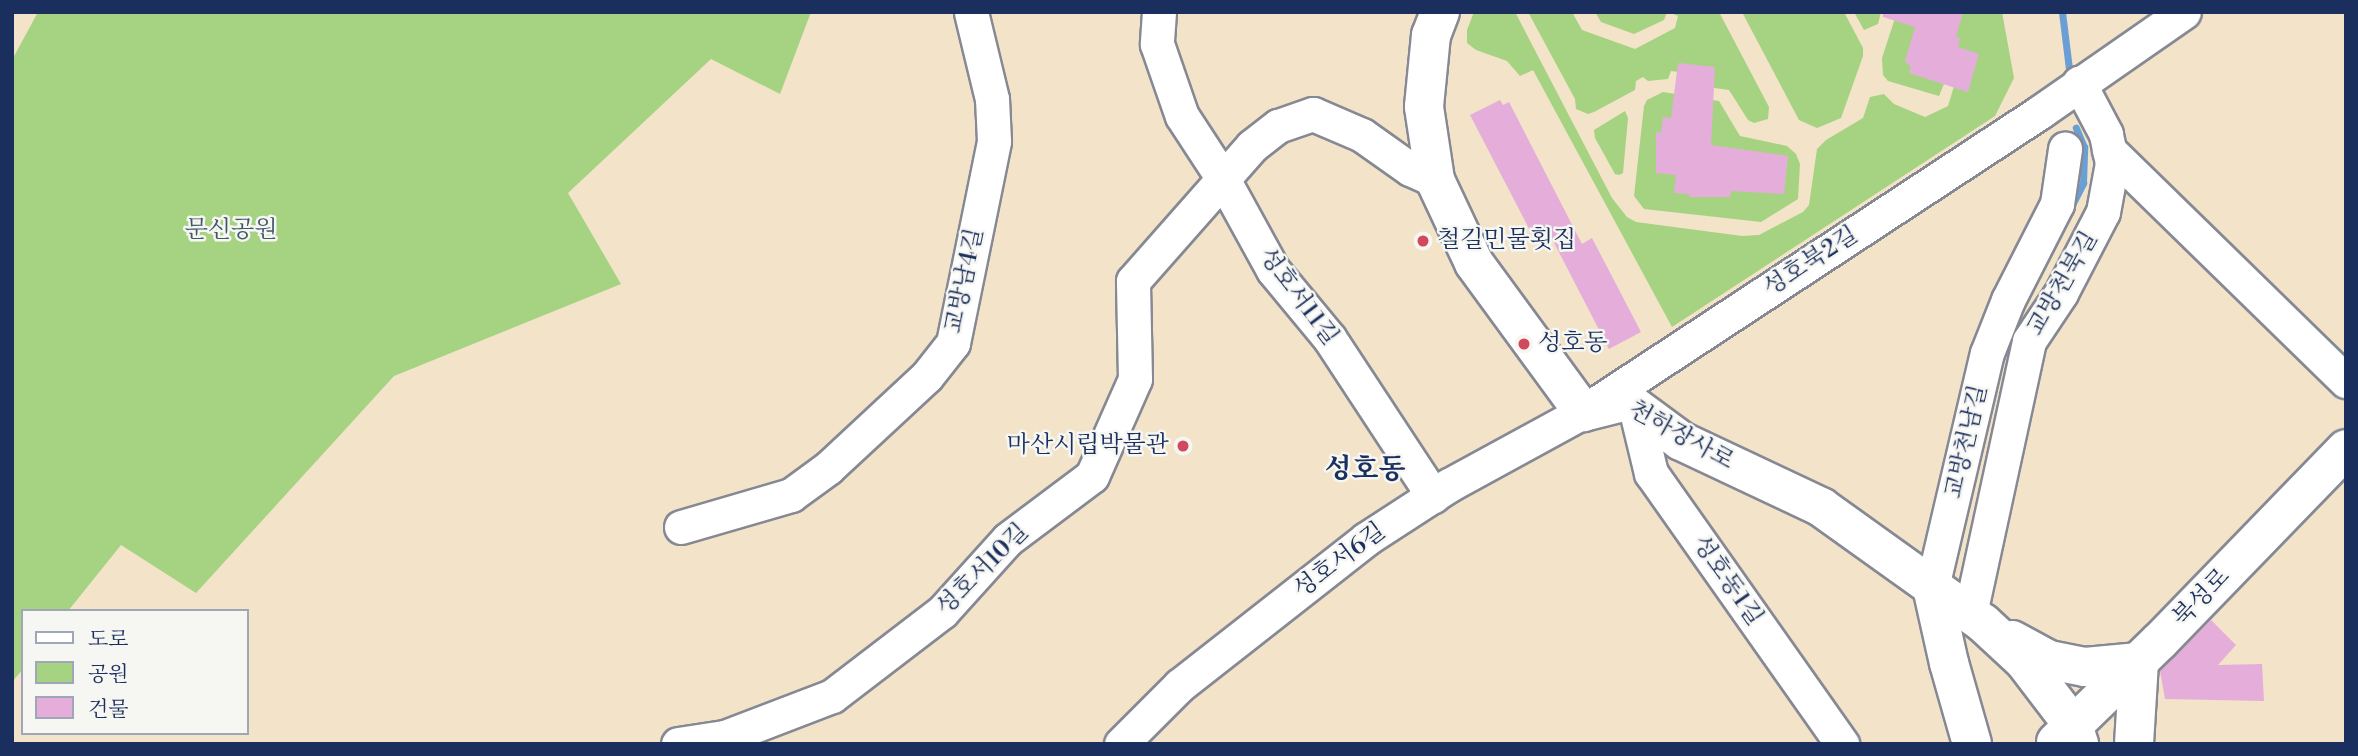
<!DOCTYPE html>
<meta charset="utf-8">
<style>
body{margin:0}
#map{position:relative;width:2358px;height:756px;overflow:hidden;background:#f2e3c9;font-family:"Libre Bodoni","Noto Serif KR",serif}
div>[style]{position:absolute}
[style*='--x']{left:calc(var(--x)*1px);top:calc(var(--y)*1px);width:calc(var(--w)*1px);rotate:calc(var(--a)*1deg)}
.green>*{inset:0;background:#a5d381}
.stream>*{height:7px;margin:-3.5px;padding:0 3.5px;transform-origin:3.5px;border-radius:3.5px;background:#6a9fd6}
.building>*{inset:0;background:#e5aeda}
.roads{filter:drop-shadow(2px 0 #868994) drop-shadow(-2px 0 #868994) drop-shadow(0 2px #868994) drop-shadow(0 -2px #868994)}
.minor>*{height:33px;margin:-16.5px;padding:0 16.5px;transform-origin:16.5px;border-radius:16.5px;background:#fff}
.major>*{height:38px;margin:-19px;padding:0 19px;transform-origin:19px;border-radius:19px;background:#fff}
.dots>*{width:19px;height:19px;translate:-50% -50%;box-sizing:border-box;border:4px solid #f6f6f2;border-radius:50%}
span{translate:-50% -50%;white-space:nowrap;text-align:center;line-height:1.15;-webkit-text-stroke:5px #f6f6f2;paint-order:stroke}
.park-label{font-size:24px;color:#3e5867}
.poi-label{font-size:24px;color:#1b2f5e}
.left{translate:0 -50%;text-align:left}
.right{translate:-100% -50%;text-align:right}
.street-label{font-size:24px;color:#1b2f5e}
.quarter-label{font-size:28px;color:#1b2f5e;font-weight:700}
.frame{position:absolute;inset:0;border:14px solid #1b2f5e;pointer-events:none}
.legend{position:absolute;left:21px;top:609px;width:228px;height:126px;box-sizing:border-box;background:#f6f6f2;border:2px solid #9ea6b7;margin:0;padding:9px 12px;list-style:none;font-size:21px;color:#1b2f5e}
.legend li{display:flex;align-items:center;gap:14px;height:35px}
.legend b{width:35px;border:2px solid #9ea6b7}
</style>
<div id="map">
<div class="green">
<div style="clip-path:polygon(38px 12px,811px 12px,780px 94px,711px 59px,568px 193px,621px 284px,394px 376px,196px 593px,121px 545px,68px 611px,23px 611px,23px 669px,12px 682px,12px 60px)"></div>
<div style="clip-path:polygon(1474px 12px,1515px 12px,1612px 198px,1627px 217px,1636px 222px,1742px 236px,1759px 235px,1803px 212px,1809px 205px,1817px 149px,1826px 140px,1863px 118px,1870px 97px,1884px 94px,1894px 104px,1925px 117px,1948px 106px,1955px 83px,1946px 79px,1939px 96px,1888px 81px,1883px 75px,1882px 58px,1897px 12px,2002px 12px,2014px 78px,1995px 116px,1672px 327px,1533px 70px,1520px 76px,1507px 61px,1476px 50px,1467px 43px,1467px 30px)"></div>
<div style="clip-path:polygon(1528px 12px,1572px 12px,1582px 30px,1635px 49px,1675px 28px,1678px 16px,1669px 12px,1719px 12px,1769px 107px,1768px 119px,1754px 123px,1748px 120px,1729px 90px,1700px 86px,1701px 75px,1671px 71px,1668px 79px,1648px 81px,1643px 77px,1636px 81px,1635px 90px,1594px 112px,1588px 114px,1576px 109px,1575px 99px)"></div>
<div style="clip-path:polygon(1595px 12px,1667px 12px,1664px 20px,1634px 34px,1601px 22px)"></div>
<div style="clip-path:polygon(1742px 12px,1844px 12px,1863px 48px,1863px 56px,1841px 118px,1817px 128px,1799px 120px)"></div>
<div style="clip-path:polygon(1854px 12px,1881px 12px,1878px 24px,1864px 30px)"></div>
<div style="clip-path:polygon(1663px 92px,1719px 101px,1740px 136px,1787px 146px,1796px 154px,1800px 164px,1798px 199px,1761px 222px,1644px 209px,1634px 196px,1644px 106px,1647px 100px)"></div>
<div style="clip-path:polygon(1625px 111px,1628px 118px,1623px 173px,1619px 175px,1615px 174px,1595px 138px,1594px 130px)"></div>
</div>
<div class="stream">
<div style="--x:2062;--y:12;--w:65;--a:83"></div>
<div style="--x:2071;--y:207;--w:27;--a:-63"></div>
<div style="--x:2083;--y:183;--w:36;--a:-88"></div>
<div style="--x:2084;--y:147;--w:21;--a:-113"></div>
</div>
<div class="building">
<div style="clip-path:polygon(1883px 12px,1963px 12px,1956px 37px,1960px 38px,1958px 47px,1979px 54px,1968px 92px,1909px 73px,1911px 67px,1905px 61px,1915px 27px,1883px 17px)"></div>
<div style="clip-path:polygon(1678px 63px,1715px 67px,1711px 145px,1788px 156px,1784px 194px,1731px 191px,1730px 197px,1689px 197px,1689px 194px,1674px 193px,1676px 175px,1656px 173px,1656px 132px,1661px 133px,1663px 117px,1671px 118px)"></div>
<div style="clip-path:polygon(1500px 100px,1503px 105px,1509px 102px,1582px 244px,1592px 238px,1641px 332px,1609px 349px,1550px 235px,1536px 242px,1470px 115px)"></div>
<div style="clip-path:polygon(2211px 620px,2236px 645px,2218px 665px,2262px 664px,2264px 701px,2165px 699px,2160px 671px)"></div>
</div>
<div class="roads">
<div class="minor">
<div style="--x:1159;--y:12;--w:32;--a:94"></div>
<div style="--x:1157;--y:44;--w:76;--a:70.9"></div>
<div style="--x:1182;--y:116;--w:75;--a:56.9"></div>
<div style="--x:1223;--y:179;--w:104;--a:61.2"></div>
<div style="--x:1273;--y:270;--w:89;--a:50.4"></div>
<div style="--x:1330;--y:339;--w:188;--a:56.7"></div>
<div style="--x:2109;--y:150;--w:331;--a:44.3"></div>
<div style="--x:1635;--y:407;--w:68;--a:76.4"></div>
<div style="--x:1651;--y:473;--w:332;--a:54.8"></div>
<div style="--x:681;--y:527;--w:115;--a:-16.2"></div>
<div style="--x:791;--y:495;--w:46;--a:-36.1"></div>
<div style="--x:828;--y:468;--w:135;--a:-42.9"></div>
<div style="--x:927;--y:376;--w:42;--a:-51.8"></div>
<div style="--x:953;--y:343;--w:206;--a:-78.5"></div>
<div style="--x:994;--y:141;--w:42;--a:-92.7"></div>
<div style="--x:992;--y:99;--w:89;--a:-103.6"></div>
<div style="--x:1932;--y:587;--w:240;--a:-76.8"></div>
<div style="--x:1987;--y:353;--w:57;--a:-68.4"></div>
<div style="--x:2008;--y:300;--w:108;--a:-63"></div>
<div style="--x:2057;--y:204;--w:56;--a:-81.7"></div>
<div style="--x:1970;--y:614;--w:279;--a:-77.8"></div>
<div style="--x:2029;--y:341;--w:58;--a:-56.3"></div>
<div style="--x:2061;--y:293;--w:91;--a:-62.6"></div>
<div style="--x:2103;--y:212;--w:50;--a:-79.6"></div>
<div style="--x:2112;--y:163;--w:30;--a:-102"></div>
<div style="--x:2106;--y:134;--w:58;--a:-117.9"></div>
<div style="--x:678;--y:744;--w:48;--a:-8.5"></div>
<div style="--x:725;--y:737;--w:115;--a:-21"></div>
<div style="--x:832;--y:696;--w:138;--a:-37.4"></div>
<div style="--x:942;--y:612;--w:98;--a:-47.9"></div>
<div style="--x:1008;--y:539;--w:105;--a:-36.9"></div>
<div style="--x:1092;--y:476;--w:106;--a:-66.1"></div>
<div style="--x:1135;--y:379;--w:98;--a:-91.2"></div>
<div style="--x:1133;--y:281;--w:180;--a:-48.6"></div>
<div style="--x:1252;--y:146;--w:33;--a:-38"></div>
<div style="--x:1278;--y:126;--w:37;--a:-19"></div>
<div style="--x:1313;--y:114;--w:53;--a:23.2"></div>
<div style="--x:1362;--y:135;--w:59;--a:35.3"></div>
<div style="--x:1410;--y:169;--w:27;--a:24"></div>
<div style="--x:1121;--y:744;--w:83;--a:-45"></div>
<div style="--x:1180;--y:685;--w:236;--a:-38.1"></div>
<div style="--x:1366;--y:539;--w:99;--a:-33"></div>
<div style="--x:1449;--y:485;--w:153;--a:-28.6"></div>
<div style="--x:1583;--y:412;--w:547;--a:-33.28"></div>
<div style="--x:2040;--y:112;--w:175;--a:-34.8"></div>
</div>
<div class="major">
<div style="--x:1440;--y:12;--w:25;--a:111"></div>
<div style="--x:1431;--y:35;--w:72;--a:95.6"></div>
<div style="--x:1424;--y:107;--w:74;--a:81.4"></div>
<div style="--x:1435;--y:180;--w:92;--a:64.8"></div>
<div style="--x:1474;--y:263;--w:185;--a:53.8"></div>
<div style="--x:1583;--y:412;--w:45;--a:-14"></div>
<div style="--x:1627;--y:401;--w:67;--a:36.5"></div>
<div style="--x:1681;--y:441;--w:155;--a:25.2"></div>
<div style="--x:1821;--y:507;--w:199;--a:35.6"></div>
<div style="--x:1983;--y:623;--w:56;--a:42.8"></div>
<div style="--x:2024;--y:661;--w:81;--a:52.6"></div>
<div style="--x:2073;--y:725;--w:20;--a:72"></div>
<div style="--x:1932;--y:587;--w:78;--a:77.4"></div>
<div style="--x:1949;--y:663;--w:84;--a:74.1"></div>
<div style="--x:2012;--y:640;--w:42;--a:28.4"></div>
<div style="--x:2049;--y:660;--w:37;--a:11"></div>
<div style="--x:2085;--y:667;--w:54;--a:-5.3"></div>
<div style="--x:2139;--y:662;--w:82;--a:93.5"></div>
<div style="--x:2056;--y:742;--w:145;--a:-44.2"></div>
<div style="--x:2160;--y:641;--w:267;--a:-45.9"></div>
</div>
</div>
<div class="dots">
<div style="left:1423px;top:241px;background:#d1495b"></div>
<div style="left:1524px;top:344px;background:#d1495b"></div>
<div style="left:1183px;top:446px;background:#d1495b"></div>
</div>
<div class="park-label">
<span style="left:231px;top:231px">문신공원</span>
</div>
<div class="poi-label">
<span class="left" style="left:1437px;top:241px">철길민물횟집</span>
<span class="left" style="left:1538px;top:344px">성호동</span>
<span class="right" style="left:1169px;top:446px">마산시립박물관</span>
</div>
<div class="street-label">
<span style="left:1811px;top:262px;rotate:-33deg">성호북2길</span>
<span style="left:965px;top:281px;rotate:-78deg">교방남4길</span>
<span style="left:2063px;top:284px;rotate:-60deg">교방천북길</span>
<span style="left:1298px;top:297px;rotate:53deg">성호서11길</span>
<span style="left:1681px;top:436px;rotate:29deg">천하장사로</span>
<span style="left:1967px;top:442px;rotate:-77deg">교방천남길</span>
<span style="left:1340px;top:561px;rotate:-37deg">성호서6길</span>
<span style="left:983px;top:570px;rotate:-45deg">성호서10길</span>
<span style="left:1727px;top:581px;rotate:55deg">성호동1길</span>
<span style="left:2202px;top:598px;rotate:-46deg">북성로</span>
</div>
<div class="quarter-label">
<span style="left:1365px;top:470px">성호동</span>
</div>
<div class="frame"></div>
<ul class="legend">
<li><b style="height:9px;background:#fff"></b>도로</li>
<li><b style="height:19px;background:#a5d381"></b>공원</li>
<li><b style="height:19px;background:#e5aeda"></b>건물</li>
</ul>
</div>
